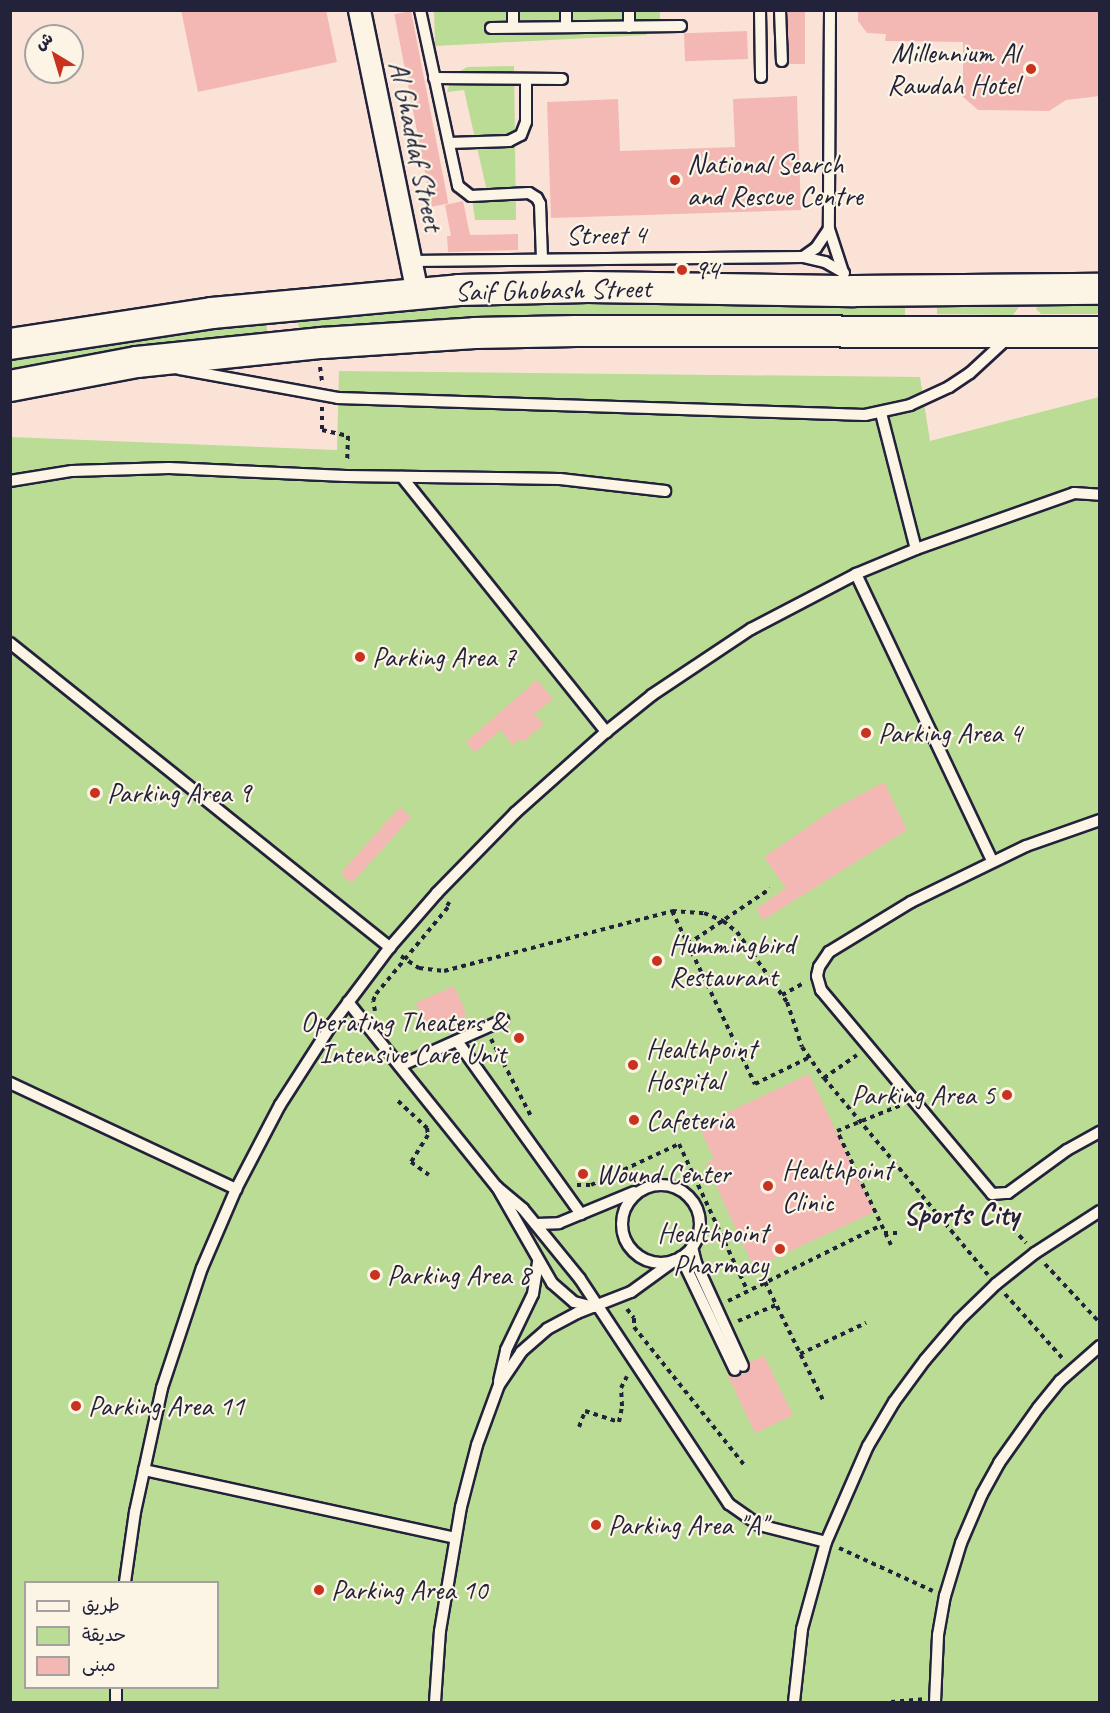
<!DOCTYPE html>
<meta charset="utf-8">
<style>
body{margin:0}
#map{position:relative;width:1110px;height:1713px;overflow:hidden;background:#fae3d6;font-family:Caveat,"Playpen Sans Arabic",sans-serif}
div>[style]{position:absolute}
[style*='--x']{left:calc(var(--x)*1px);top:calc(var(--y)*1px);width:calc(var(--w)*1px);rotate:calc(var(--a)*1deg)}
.green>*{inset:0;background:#bbdc95}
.building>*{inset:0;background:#f4b8b4;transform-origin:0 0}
.path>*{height:4px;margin-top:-2px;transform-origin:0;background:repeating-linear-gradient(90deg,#22223b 0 4.5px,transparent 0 9px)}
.roads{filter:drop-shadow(2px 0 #22223b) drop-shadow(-2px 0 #22223b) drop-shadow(0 2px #22223b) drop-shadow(0 -2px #22223b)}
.lane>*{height:10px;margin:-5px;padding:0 5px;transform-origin:5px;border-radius:5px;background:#fcf5e5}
.lane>.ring{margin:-5px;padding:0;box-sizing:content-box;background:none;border:10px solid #fcf5e5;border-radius:50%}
.street>*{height:21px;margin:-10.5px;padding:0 10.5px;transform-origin:10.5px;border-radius:10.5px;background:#fcf5e5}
.secondary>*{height:30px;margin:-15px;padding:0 15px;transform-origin:15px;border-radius:15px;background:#fcf5e5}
.dots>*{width:16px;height:16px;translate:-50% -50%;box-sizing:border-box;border:3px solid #fcf5e5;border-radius:50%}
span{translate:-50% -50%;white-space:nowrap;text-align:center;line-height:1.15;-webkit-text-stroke:4.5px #fcf5e5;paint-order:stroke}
.poi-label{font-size:28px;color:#22223b}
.right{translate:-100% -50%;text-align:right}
.left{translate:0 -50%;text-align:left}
.street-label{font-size:28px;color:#22223b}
.neighbourhood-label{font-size:30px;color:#22223b;font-weight:700}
.frame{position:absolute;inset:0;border:12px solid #22223b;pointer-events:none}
.legend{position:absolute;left:24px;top:1581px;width:195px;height:108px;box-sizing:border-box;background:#fcf5e5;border:2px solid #a5a1a1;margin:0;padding:8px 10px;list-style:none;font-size:18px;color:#22223b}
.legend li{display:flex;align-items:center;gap:12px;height:30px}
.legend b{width:30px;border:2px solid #a5a1a1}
.north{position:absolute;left:24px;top:24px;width:60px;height:60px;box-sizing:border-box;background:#fcf5e5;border:2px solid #a5a1a1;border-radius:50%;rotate:322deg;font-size:16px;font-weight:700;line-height:24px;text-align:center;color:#22223b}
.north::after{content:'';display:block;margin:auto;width:21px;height:27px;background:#c8321e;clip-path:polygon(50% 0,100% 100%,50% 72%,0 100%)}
</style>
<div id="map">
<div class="green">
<div style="clip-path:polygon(660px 10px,660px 20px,646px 35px,435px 46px,434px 11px)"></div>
<div style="clip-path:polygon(514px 66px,516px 220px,475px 220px,472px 198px,488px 196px,464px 90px,447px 92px,452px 76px,467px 67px)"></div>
<div style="clip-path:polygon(797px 301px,905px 302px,905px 315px,495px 316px,299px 329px,297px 316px,369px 309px,515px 302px)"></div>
<div style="clip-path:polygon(937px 301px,1018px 304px,1019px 307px,1013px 315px,937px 314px)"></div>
<div style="clip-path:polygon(1099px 301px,1099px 314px,1041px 314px,1036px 309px,1039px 302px)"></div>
<div style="clip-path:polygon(266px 318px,267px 332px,113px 353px,11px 372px,11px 358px)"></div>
<div style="clip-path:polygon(evenodd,339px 371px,920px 377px,930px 441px,1099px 397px,1099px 1702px,11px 1702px,10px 437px,337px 450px,339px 371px,26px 1582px,218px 1582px,218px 1688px,26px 1688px,26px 1582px)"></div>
</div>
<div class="building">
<div style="clip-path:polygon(181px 10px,326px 10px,337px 62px,198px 92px)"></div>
<div style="left:788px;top:10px;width:17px;height:54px"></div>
<div style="clip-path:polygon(858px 10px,1100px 10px,1100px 96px,1066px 100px,1049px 111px,978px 110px,963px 97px,963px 42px,885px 41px,886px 34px,867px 33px,858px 21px)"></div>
<div style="left:411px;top:11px;width:196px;height:17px;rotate:79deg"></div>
<div style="left:747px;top:31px;width:28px;height:63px;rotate:88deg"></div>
<div style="clip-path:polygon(797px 96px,801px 210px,551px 218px,547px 102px,618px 99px,620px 151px,735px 147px,733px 99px)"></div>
<div style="clip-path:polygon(463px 201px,470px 235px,518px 234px,518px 250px,448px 252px,447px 236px,451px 236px,445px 205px)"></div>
<div style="clip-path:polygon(537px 680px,553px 699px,534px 714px,544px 724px,523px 742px,520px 739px,512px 745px,501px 730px,475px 752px,466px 742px)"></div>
<div style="clip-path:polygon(884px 782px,907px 830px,763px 920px,756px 909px,786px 888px,764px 857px,834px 809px)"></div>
<div style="left:400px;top:807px;width:15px;height:89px;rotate:42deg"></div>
<div style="left:454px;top:986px;width:32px;height:42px;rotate:66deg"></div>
<div style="clip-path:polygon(809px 1074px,874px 1212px,754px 1268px,706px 1164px,714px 1159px,699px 1126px)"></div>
<div style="clip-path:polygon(764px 1356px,793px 1415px,755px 1433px,727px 1374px,738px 1377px,749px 1371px,750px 1362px)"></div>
</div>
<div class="path">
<div style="--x:320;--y:367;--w:15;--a:82"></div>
<div style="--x:322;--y:407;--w:23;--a:90"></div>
<div style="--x:322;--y:430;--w:27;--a:13"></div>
<div style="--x:348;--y:436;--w:27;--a:92"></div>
<div style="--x:672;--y:911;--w:192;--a:64.4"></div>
<div style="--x:755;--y:1084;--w:59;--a:-26.1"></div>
<div style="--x:688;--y:944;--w:99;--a:-33.9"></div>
<div style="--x:401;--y:956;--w:22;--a:34"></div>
<div style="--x:419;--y:968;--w:25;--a:7"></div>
<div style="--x:444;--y:971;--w:236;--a:-14.7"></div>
<div style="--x:672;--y:911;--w:32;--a:4"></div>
<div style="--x:704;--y:913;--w:21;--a:23"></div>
<div style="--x:723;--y:921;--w:18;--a:38"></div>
<div style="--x:737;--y:932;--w:86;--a:54.5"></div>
<div style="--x:787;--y:1002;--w:47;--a:71.6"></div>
<div style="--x:802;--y:1047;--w:38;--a:55"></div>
<div style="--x:824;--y:1078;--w:256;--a:50.2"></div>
<div style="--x:782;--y:995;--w:26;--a:-29"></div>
<div style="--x:375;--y:1011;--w:10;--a:-101"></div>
<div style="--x:373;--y:1001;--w:8;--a:-67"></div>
<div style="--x:376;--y:994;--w:116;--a:-50.3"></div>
<div style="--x:450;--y:905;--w:4;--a:-146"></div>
<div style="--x:491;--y:1039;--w:89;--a:62.6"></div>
<div style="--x:824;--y:1078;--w:40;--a:-34.9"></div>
<div style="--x:398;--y:1101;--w:40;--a:43"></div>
<div style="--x:427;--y:1128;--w:7;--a:82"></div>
<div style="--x:428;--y:1135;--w:32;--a:122"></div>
<div style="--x:411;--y:1162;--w:22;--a:36"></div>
<div style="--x:577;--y:1185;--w:14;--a:0"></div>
<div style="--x:591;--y:1185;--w:97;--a:-25"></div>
<div style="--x:679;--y:1144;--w:161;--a:65"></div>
<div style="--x:995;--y:1209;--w:46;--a:47.6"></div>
<div style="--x:884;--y:1233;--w:17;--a:0"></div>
<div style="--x:699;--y:1236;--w:21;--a:-23"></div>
<div style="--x:891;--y:1245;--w:126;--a:-115.3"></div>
<div style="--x:837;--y:1131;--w:69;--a:-22.1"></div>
<div style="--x:1045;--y:1264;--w:81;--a:47"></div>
<div style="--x:765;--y:1282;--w:131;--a:63.8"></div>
<div style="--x:1005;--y:1294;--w:89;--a:48.2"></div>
<div style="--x:728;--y:1301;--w:169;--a:-26.3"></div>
<div style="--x:627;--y:1309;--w:11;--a:52"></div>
<div style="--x:634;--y:1318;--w:9;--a:90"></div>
<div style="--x:634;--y:1327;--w:176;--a:51.4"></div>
<div style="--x:738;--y:1321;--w:41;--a:-22.8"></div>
<div style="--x:800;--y:1354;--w:73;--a:-25.2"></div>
<div style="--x:579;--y:1427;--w:17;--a:-69"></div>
<div style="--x:585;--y:1411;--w:36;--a:18"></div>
<div style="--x:619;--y:1422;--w:16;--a:-79"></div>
<div style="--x:622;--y:1406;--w:18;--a:-93"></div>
<div style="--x:621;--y:1388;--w:13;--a:-63"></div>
<div style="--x:839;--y:1548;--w:103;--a:24.6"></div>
<div style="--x:891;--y:1702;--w:32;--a:-5"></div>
</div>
<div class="roads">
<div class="lane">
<div style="--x:420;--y:10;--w:180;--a:77.8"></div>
<div style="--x:458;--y:186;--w:16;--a:38"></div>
<div style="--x:471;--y:196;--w:58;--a:-3"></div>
<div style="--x:529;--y:193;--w:9;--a:32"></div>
<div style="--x:537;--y:198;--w:7;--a:63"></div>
<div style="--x:540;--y:204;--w:55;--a:87.9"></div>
<div style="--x:513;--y:10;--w:17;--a:90"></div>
<div style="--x:566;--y:10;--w:17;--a:90"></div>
<div style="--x:760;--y:10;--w:67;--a:89.1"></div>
<div style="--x:780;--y:10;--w:51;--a:87.8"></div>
<div style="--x:830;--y:10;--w:219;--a:90.3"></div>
<div style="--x:829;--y:229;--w:45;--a:72"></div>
<div style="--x:629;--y:27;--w:17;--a:-90"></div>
<div style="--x:491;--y:28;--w:190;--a:-0.6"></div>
<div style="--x:434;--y:78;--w:128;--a:0.4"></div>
<div style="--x:449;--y:143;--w:60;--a:-1.9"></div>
<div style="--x:509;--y:141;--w:13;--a:-27"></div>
<div style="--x:521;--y:135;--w:14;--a:-69"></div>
<div style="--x:526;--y:122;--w:43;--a:-90"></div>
<div style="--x:803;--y:257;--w:16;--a:-35"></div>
<div style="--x:816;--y:248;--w:23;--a:-56"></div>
<div style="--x:410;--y:261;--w:393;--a:-0.6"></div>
<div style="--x:803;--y:257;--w:23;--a:13"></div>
<div style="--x:825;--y:262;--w:22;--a:30"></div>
<div style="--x:179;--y:369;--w:162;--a:10.3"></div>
<div style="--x:338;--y:398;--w:527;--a:1.85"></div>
<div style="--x:865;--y:415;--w:46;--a:-12.5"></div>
<div style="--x:910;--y:405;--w:43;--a:-24.8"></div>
<div style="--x:949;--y:387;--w:25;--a:-34"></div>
<div style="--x:970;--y:373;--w:53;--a:-42.7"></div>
<div style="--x:881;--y:413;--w:140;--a:75.6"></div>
<div style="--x:402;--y:477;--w:327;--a:51.3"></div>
<div style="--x:10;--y:481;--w:63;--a:-9.2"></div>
<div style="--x:72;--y:471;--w:97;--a:-1.8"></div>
<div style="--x:169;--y:468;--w:177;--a:2.6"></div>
<div style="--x:346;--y:476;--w:214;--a:0.8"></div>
<div style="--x:560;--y:479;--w:106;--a:6.5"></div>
<div style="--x:856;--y:574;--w:318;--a:64.6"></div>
<div style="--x:10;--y:643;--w:487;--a:38.7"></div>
<div style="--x:1100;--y:820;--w:78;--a:160.6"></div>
<div style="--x:1026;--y:846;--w:128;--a:154"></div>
<div style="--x:911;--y:902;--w:96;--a:148.6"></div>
<div style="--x:829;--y:952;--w:18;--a:124"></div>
<div style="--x:819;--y:967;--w:9;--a:103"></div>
<div style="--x:817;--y:976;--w:15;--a:74"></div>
<div style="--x:821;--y:990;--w:266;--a:50"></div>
<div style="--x:992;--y:1194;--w:16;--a:-4"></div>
<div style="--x:1008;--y:1193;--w:73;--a:-36.1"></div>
<div style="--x:1067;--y:1150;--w:38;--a:-29"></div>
<div style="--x:348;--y:1002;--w:238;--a:51.2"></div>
<div style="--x:497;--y:1187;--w:111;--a:60.2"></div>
<div style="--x:552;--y:1283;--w:29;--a:41"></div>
<div style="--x:574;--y:1302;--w:21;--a:14"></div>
<div style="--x:457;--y:1041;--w:213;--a:54.4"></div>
<div style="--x:400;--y:1066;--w:113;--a:-24.1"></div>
<div style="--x:10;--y:1083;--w:250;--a:25.1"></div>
<div class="ring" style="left:622px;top:1185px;width:68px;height:68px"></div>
<div style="--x:497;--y:1187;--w:34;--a:40"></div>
<div style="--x:523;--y:1209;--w:90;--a:50.8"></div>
<div style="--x:580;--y:1279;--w:270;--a:56.5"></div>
<div style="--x:729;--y:1504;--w:37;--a:35"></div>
<div style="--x:759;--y:1525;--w:69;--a:14.2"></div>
<div style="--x:536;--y:1224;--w:23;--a:-2"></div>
<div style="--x:559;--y:1223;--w:81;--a:-22.5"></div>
<div style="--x:692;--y:1247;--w:16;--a:76"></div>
<div style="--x:696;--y:1263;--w:113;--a:65.5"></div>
<div style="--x:681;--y:1257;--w:125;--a:64.5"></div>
<div style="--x:499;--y:1381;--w:32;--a:-77"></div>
<div style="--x:506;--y:1350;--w:62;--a:-64.3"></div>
<div style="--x:533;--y:1294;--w:33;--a:-81"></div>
<div style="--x:144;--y:1470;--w:318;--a:12.3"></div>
<div style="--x:125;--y:1582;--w:71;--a:-81.9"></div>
<div style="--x:135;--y:1512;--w:127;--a:-77.7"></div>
<div style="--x:162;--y:1388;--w:126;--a:-71.6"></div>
<div style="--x:202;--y:1268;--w:86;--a:-66.7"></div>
<div style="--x:236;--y:1189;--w:95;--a:-62.4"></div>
<div style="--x:280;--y:1105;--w:96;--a:-57.3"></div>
<div style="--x:332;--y:1024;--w:96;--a:-53"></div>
<div style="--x:390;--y:947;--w:72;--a:-49"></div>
<div style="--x:437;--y:893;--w:112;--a:-45.7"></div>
<div style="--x:515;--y:813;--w:122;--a:-41.7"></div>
<div style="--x:606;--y:732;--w:59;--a:-38.8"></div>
<div style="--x:652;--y:695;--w:119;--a:-33.7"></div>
<div style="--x:751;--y:629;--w:119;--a:-27.6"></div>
<div style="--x:856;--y:574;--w:65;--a:-22.6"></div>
<div style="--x:916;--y:549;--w:168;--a:-19.5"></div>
<div style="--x:1074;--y:493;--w:26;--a:4"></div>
<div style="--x:116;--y:1702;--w:14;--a:-90"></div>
<div style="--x:435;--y:1702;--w:71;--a:-86"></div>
<div style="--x:440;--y:1631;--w:126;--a:-80.4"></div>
<div style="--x:461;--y:1507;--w:64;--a:-75.5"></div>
<div style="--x:477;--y:1445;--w:64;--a:-69.9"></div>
<div style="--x:499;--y:1385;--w:40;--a:-56"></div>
<div style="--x:521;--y:1352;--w:35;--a:-41"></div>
<div style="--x:547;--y:1329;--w:34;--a:-28"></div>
<div style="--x:577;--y:1313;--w:58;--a:-21.3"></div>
<div style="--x:631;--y:1292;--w:54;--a:-36"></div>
<div style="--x:794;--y:1702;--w:73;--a:-83.7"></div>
<div style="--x:802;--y:1629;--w:90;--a:-74.6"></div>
<div style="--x:826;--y:1542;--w:105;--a:-66.4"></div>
<div style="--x:868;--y:1446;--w:51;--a:-59.4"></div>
<div style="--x:894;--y:1402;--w:52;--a:-53.6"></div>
<div style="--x:925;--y:1360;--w:52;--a:-49.6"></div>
<div style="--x:959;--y:1320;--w:52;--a:-44.2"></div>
<div style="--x:996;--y:1284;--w:50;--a:-38.5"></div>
<div style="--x:1035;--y:1253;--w:77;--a:-32.9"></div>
<div style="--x:935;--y:1702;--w:67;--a:-87.4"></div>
<div style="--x:938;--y:1635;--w:40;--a:-80"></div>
<div style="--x:945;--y:1596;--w:55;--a:-73.2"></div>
<div style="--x:961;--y:1543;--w:53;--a:-66.8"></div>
<div style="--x:982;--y:1494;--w:35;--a:-61"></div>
<div style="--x:999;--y:1463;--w:67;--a:-54.7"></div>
<div style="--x:1038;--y:1408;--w:35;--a:-51"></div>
<div style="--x:1060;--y:1381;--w:53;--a:-41.2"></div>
</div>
<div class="street">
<div style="--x:359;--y:10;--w:289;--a:78.4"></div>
</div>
<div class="secondary">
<div style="--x:10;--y:344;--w:204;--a:-8.7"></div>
<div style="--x:212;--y:313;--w:248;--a:-5.3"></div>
<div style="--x:459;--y:290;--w:129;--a:-1.3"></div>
<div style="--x:588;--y:287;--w:266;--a:0.9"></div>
<div style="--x:854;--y:291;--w:246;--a:-0.5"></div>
<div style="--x:10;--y:386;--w:129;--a:-10.7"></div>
<div style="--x:137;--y:362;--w:186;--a:-5.9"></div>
<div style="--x:322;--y:343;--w:153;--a:-3.7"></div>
<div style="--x:475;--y:333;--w:101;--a:-1.1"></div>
<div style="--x:576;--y:331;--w:524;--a:0.11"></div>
</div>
</div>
<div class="dots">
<div style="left:1031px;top:69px;background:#c8321e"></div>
<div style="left:675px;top:180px;background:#c8321e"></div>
<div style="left:682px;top:270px;background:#c8321e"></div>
<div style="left:360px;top:657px;background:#c8321e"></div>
<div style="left:866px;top:733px;background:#c8321e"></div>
<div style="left:95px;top:793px;background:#c8321e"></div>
<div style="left:657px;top:961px;background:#c8321e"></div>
<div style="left:519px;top:1038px;background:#c8321e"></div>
<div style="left:633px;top:1065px;background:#c8321e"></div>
<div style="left:1007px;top:1095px;background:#c8321e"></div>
<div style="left:634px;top:1120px;background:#c8321e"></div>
<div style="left:583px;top:1174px;background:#c8321e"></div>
<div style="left:768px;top:1186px;background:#c8321e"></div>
<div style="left:780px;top:1249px;background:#c8321e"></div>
<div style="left:375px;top:1275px;background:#c8321e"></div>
<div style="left:76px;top:1406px;background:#c8321e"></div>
<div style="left:596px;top:1525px;background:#c8321e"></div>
<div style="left:319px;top:1590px;background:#c8321e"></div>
</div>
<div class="poi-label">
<span class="right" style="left:1019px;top:69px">Millennium Al<br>Rawdah Hotel</span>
<span class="left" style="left:687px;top:180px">National Search<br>and Rescue Centre</span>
<span class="left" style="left:694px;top:270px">94</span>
<span class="left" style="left:372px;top:657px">Parking Area 7</span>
<span class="left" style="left:878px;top:733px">Parking Area 4</span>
<span class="left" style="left:107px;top:793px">Parking Area 9</span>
<span class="left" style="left:669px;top:961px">Hummingbird<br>Restaurant</span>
<span class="right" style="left:506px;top:1038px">Operating Theaters &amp;<br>Intensive Care Unit</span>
<span class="left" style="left:646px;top:1065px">Healthpoint<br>Hospital</span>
<span class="right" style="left:995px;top:1095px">Parking Area 5</span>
<span class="left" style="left:646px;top:1120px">Cafeteria</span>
<span class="left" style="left:782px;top:1186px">Healthpoint<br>Clinic</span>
<span class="left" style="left:596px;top:1174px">Wound Center</span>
<span class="right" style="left:768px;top:1249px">Healthpoint<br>Pharmacy</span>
<span class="left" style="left:387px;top:1275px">Parking Area 8</span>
<span class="left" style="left:88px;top:1406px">Parking Area 11</span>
<span class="left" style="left:608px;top:1525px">Parking Area "A"</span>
<span class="left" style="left:331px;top:1590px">Parking Area 10</span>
</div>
<div class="street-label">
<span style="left:416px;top:146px;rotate:78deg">Al Ghaddaf Street</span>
<span style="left:606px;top:235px;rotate:-1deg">Street 4</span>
<span style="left:553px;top:290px;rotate:-1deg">Saif Ghobash Street</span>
</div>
<div class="neighbourhood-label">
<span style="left:961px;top:1214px">Sports City</span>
</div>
<div class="frame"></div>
<ul class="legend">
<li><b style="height:8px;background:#fcf5e5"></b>طريق</li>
<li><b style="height:16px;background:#bbdc95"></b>حديقة</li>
<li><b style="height:16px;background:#f4b8b4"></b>مبنى</li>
</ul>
<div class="north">ش</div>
</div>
